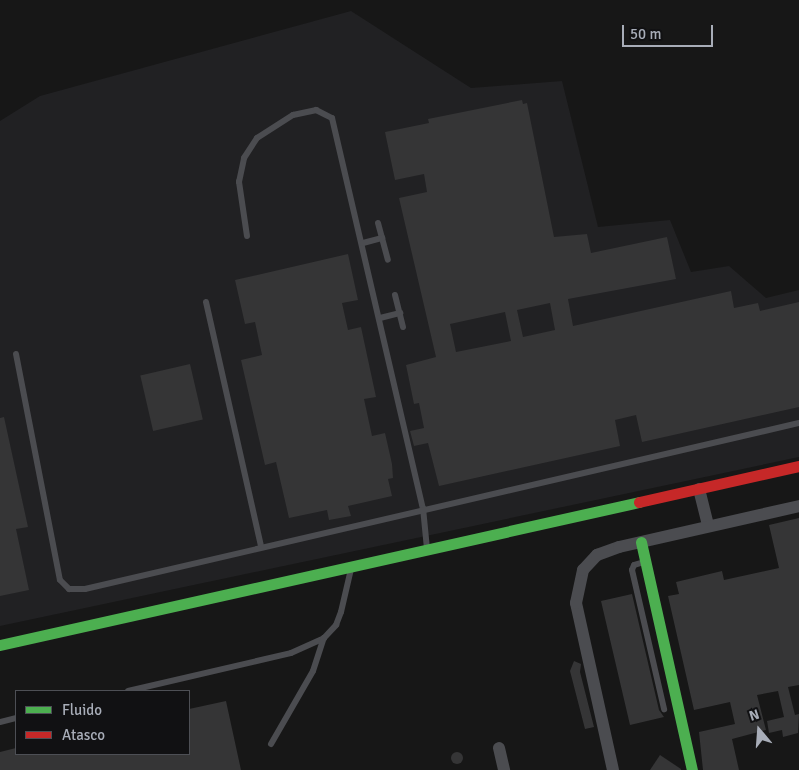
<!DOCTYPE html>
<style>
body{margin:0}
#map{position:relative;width:799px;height:770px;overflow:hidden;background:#171717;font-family:Signika,sans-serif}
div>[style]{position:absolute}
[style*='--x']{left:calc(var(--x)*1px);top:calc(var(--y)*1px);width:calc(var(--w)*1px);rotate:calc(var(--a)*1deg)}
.built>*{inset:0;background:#212123}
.building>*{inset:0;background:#353536;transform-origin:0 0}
.round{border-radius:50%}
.lane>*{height:6px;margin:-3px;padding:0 3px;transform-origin:3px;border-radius:3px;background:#4b4c50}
.street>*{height:12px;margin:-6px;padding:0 6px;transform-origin:6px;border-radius:6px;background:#4b4c50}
.fast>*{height:11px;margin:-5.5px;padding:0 5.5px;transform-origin:5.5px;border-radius:5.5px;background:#4caf50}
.jam>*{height:11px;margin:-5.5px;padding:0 5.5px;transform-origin:5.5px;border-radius:5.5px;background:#c62828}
span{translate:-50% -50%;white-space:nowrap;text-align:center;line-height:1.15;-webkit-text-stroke:4px #111113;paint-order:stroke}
.legend{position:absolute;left:15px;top:690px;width:175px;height:65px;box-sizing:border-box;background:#111113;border:1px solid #4d4f55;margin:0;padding:6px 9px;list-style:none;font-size:15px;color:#a8adb8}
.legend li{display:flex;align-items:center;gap:10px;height:25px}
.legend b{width:25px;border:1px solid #4d4f55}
.north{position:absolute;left:734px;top:705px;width:50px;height:50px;-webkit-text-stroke:4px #111113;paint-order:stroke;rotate:342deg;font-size:14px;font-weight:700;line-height:20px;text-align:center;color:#a8adb8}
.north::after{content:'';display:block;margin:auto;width:18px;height:22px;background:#a8adb8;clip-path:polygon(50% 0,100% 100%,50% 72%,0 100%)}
.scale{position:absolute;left:622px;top:25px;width:91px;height:22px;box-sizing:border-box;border:2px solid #a8adb8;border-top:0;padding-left:6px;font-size:15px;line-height:18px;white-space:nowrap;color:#a8adb8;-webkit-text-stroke:4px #111113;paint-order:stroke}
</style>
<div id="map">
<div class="built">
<div style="clip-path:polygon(351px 11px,471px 88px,562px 81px,598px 227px,670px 220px,691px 272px,729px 266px,766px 298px,799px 290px,799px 457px,0 626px,0 121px,40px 96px)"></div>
</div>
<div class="building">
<div style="clip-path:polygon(evenodd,522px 100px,523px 104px,527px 103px,554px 237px,587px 234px,591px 253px,667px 237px,676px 279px,568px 299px,573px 326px,731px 291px,734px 308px,758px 303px,760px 311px,799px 302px,799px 407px,642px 442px,636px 415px,615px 420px,620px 446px,439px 486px,428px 443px,414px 446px,410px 431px,424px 428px,419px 403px,414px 404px,406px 365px,436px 357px,399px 198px,427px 192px,424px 174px,395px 180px,385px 132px,429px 123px,428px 119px,522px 100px,550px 303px,555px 330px,523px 337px,517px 310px,550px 303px,522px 100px,505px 312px,511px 341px,456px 352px,450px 324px,505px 312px)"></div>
<div style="clip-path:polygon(348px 254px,358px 300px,342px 303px,348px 330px,361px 327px,376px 397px,364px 399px,372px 436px,385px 433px,392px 464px,393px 478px,388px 479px,392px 496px,348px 506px,351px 516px,329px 520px,327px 510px,289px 518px,276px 462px,265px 465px,241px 360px,262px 355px,255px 322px,245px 324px,235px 280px)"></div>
<div style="left:190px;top:364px;width:57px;height:51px;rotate:77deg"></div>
<div style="clip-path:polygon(4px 417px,28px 527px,16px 529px,29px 590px,0 596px,0 418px)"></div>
<div style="clip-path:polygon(799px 518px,799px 685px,788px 687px,795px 715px,799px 714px,798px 733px,783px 737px,782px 730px,769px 733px,767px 721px,784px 717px,778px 691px,757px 695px,766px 730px,732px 739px,739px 770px,703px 770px,699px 732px,735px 724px,730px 702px,694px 710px,668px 596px,679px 594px,676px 582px,722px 571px,724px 580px,779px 568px,769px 525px)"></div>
<div style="clip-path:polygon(632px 594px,659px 710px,664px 717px,630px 725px,601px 601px)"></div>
<div style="clip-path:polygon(574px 661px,581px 664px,580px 672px,594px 727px,585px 729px,570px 671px)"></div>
<div style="clip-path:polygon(226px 701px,241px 770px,0 770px,0 752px,16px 748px,16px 754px,189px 754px,189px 709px)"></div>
<div class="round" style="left:451px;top:752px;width:12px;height:12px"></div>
<div style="clip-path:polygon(660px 755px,681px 769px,681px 770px,650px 770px)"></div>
</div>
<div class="lane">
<div style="--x:378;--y:223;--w:38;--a:75"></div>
<div style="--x:247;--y:236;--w:55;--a:-98.4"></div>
<div style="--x:239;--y:182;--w:25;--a:-78"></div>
<div style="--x:244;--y:158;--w:24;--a:-57"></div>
<div style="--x:257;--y:138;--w:43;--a:-32.6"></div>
<div style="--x:293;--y:115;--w:24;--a:-12"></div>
<div style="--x:316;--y:110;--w:18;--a:27"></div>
<div style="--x:332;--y:118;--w:400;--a:76.9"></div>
<div style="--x:423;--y:508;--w:41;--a:84.4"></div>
<div style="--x:363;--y:243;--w:20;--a:-15"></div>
<div style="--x:395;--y:295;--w:33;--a:76"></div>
<div style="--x:206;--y:302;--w:250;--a:77.3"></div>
<div style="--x:380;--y:318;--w:21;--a:-14"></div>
<div style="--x:16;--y:354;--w:230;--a:79"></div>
<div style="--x:60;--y:580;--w:13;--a:45"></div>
<div style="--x:69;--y:589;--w:16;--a:0"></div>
<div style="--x:85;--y:589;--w:733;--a:-13.09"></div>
<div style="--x:644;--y:562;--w:10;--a:163"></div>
<div style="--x:634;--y:565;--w:5;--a:112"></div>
<div style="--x:632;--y:570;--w:143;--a:77"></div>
<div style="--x:128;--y:691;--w:167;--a:-13.1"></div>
<div style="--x:291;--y:653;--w:36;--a:-24"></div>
<div style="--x:324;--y:638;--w:18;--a:-47"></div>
<div style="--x:336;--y:625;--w:14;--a:-69"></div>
<div style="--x:341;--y:612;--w:44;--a:-76.9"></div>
<div style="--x:0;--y:722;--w:16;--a:-14"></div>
<div style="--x:271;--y:744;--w:84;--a:-60.1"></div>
<div style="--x:313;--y:671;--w:35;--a:-72"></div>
</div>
<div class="street">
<div style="--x:699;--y:489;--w:38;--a:76"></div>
<div style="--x:499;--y:748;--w:23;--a:77"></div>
<div style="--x:613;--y:770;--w:171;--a:-102.5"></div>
<div style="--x:576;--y:603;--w:34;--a:-78"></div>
<div style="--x:583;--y:570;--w:21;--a:-47"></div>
<div style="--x:597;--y:555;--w:23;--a:-20"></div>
<div style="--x:619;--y:547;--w:185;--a:-12.8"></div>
</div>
<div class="fast">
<div style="--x:641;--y:542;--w:234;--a:77.4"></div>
<div style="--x:0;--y:645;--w:655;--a:-12.61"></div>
</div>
<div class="jam">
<div style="--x:639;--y:502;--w:164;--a:-12.7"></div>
</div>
<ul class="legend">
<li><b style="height:6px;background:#4caf50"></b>Fluido</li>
<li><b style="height:6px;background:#c62828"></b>Atasco</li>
</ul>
<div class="north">N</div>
<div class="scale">50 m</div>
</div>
